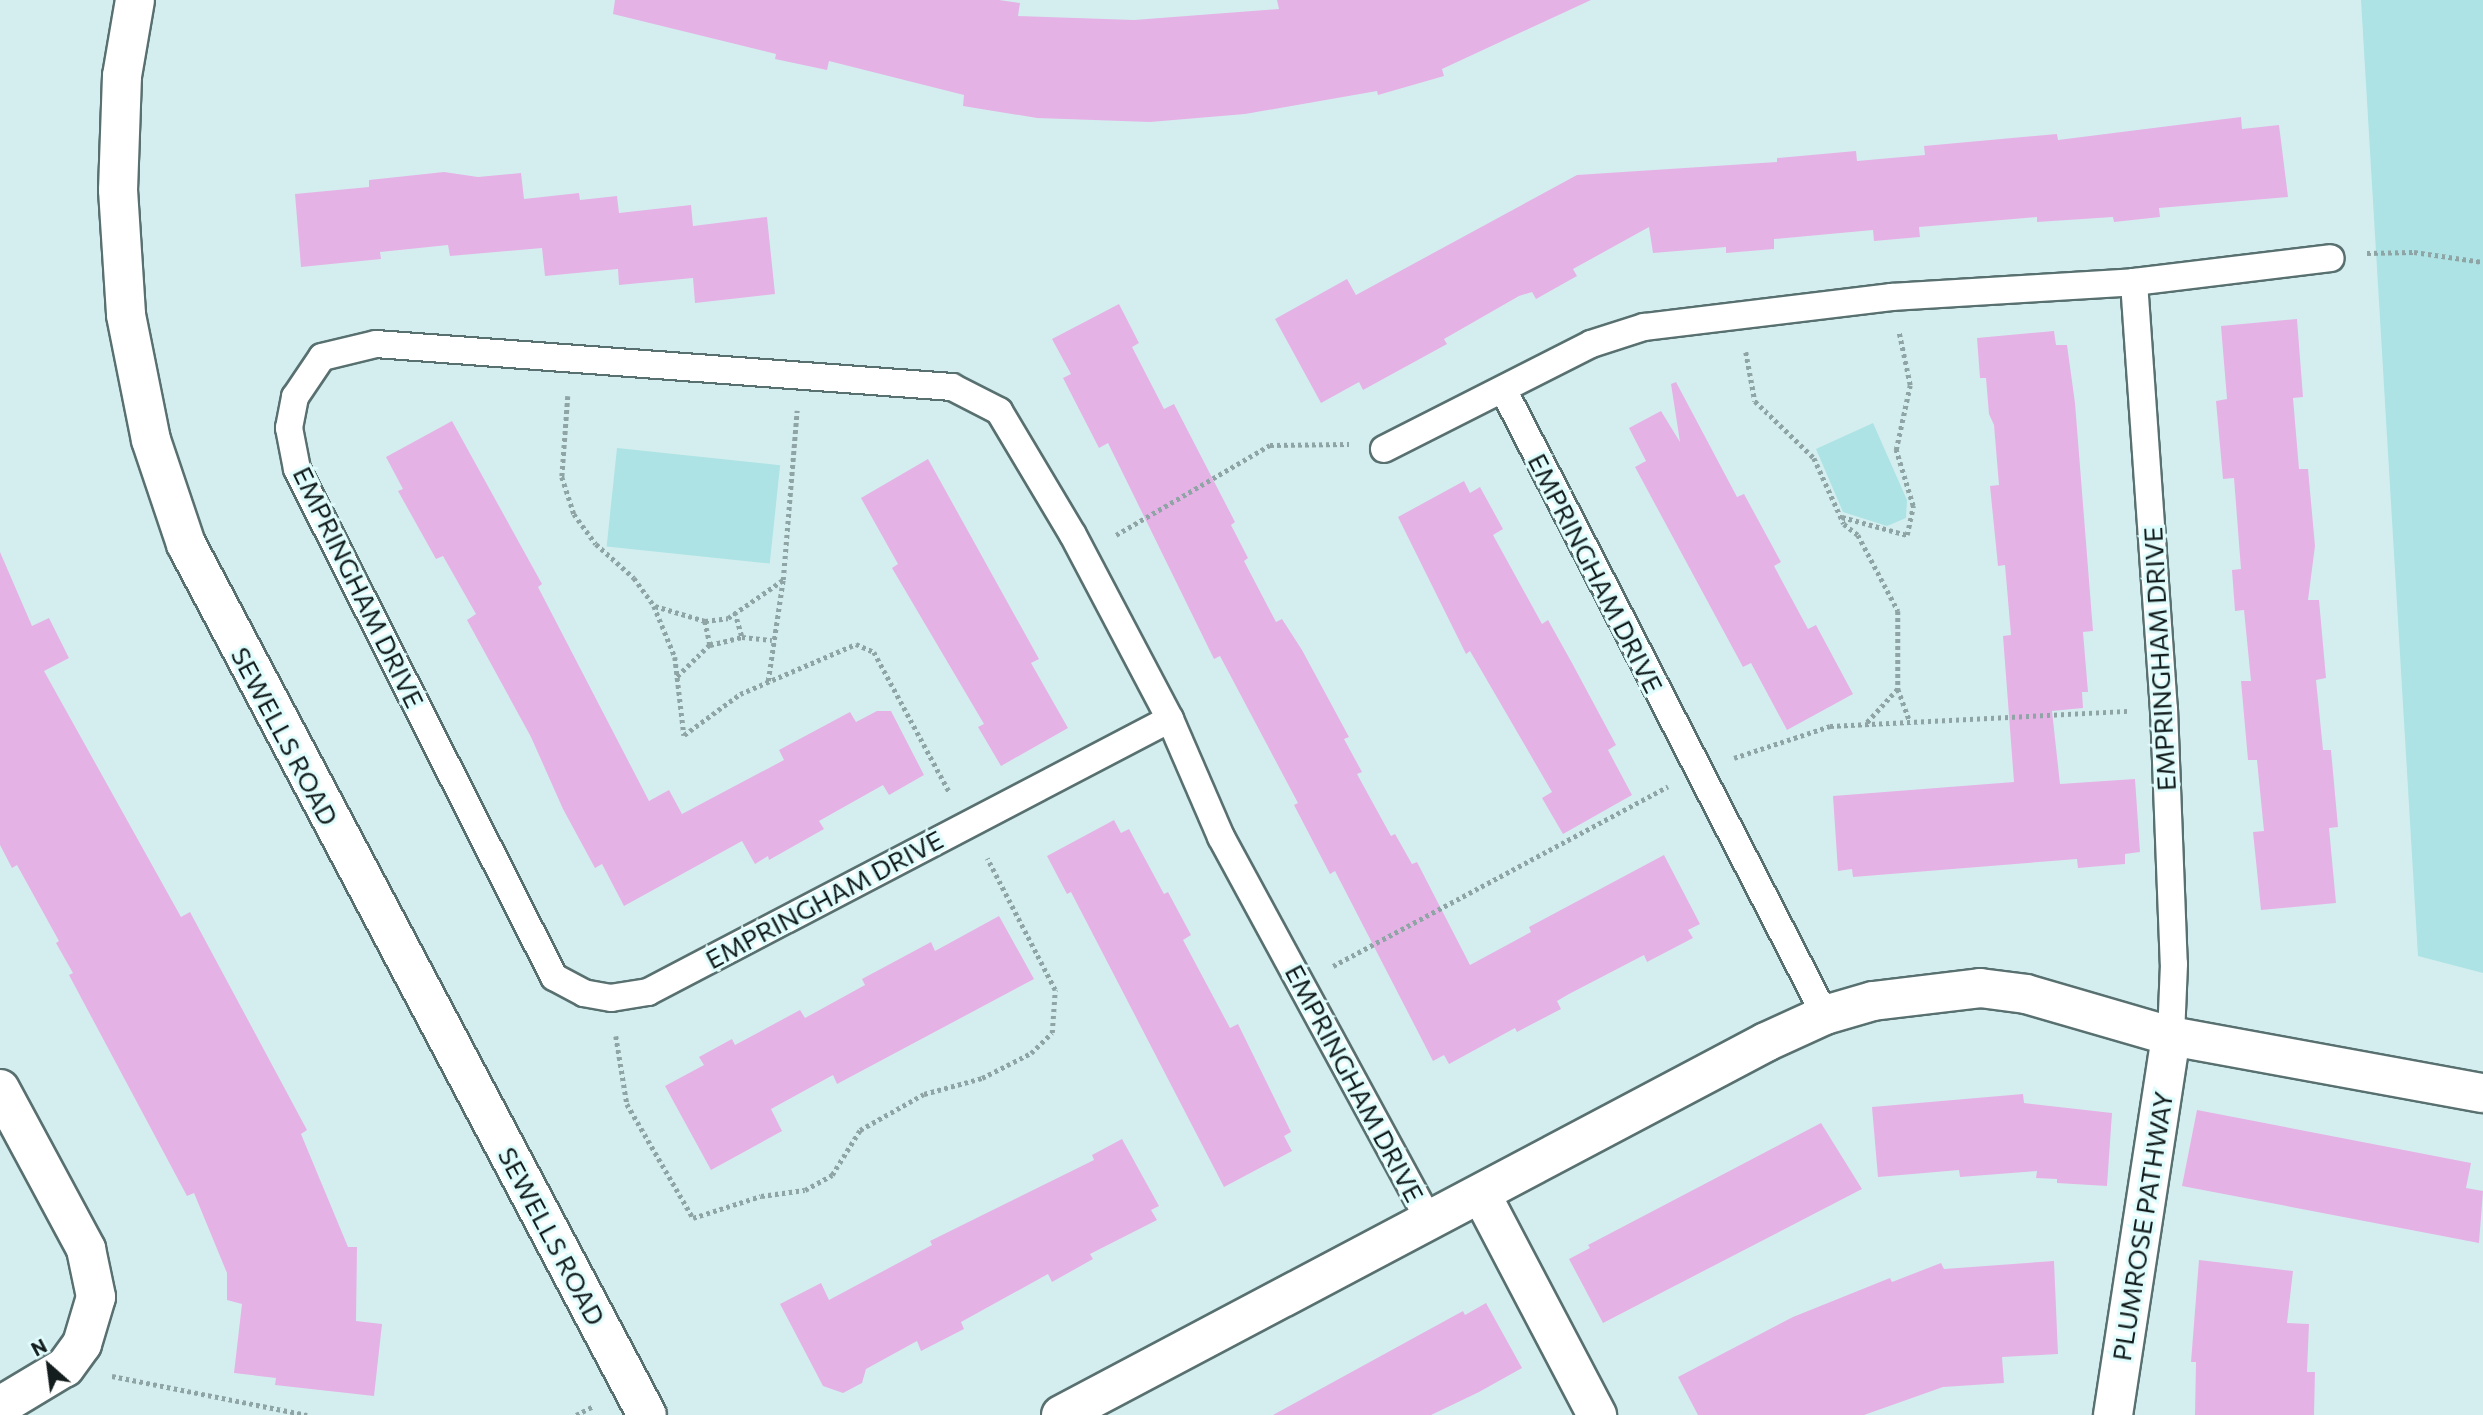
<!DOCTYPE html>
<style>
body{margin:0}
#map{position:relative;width:2483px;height:1415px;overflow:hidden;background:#d4eeef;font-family:Commissioner,sans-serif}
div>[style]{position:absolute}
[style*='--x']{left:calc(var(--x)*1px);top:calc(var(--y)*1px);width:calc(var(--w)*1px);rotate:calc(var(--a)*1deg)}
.green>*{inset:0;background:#ade3e4;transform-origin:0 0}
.building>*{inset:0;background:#e5b2e6}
.path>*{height:4.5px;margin-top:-2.25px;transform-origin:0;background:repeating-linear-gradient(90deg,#8fa4a4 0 3.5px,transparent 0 7px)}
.roads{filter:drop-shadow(2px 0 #597070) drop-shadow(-2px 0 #597070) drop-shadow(0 2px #597070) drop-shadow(0 -2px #597070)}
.lane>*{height:26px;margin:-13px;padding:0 13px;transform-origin:13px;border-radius:13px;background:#fff}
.street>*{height:38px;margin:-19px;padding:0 19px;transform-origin:19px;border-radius:19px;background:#fff}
.secondary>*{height:38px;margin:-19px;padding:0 19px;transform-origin:19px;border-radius:19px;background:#fff}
span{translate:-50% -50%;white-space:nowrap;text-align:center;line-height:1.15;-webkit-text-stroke:6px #e1fcfc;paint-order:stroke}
.street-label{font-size:26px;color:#131d1d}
.north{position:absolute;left:14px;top:1331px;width:70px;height:70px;-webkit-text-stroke:5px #e1fcfc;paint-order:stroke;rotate:332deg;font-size:19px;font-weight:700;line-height:28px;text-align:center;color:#131d1d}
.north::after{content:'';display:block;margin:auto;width:24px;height:32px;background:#131d1d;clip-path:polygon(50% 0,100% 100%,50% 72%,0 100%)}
</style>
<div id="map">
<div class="green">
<div style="clip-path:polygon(2361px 0,2483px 0,2483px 973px,2418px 956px)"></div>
<div style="clip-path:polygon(1873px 423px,1907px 500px,1906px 518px,1887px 526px,1843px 512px,1816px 449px)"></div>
<div style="left:617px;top:448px;width:164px;height:99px;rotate:6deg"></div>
</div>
<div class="building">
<div style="clip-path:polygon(615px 0,999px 0,1020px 3px,1018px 16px,1134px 20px,1279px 9px,1277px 0,1591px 0,1442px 69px,1444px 76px,1378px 95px,1377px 91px,1245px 114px,1150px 122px,1037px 118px,963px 106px,964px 95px,829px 61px,827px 70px,775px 59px,776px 54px,613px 14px)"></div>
<div style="clip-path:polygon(2241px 117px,2242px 129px,2279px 125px,2288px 197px,2159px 208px,2160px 217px,2114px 222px,2113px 217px,2037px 222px,2037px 217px,1919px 227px,1920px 237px,1874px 241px,1873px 230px,1774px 239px,1774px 249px,1726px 253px,1726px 247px,1653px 253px,1649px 227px,1573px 269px,1577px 276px,1536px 299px,1532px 292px,1519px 296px,1444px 339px,1447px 344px,1363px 390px,1359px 382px,1321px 403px,1275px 319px,1347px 279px,1356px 295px,1577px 175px,1777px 162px,1777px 158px,1856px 151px,1857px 161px,1925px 155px,1924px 146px,2057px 134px,2058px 140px)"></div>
<div style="clip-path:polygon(444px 172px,478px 177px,521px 173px,524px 199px,579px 193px,580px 200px,617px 196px,619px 213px,691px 205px,693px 226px,767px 217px,775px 294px,695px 303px,693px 278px,619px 285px,618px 269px,545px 276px,542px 248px,450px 256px,448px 245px,380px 252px,381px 259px,301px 267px,295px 194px,369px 187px,369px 180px)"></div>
<div style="clip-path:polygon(1119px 304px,1139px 343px,1132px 347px,1164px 409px,1174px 404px,1235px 522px,1231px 525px,1248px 558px,1244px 561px,1276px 622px,1282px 619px,1302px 650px,1349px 737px,1344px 739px,1362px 772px,1357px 774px,1391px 836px,1395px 834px,1412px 864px,1417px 862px,1470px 965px,1531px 932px,1529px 927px,1664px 855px,1700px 924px,1688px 930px,1693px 938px,1647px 962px,1644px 955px,1569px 994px,1557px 1001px,1561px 1009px,1517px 1032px,1515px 1028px,1449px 1064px,1444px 1055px,1433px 1061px,1335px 871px,1330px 874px,1294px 805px,1298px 803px,1220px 656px,1214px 659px,1108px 443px,1099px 448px,1063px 378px,1071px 374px,1052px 339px)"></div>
<div style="clip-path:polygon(2297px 319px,2303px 397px,2293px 398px,2299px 469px,2308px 469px,2315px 546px,2308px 600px,2319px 600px,2326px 678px,2316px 680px,2323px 750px,2331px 750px,2338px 827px,2329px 828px,2336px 903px,2261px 910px,2253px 832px,2264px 831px,2257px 760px,2248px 760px,2241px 681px,2251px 681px,2244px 610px,2235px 611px,2232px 570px,2241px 569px,2234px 478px,2223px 479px,2216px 401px,2227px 399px,2221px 326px)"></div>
<div style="clip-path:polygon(2054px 331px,2056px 345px,2067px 345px,2075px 403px,2093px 631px,2083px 632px,2088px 692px,2082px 692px,2083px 708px,2052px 711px,2060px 784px,2135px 779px,2140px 852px,2125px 854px,2125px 864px,2078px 868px,2077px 859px,1853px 877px,1852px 869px,1838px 871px,1833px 796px,2014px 782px,2003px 636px,2011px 635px,2005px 565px,1998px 566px,1990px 486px,1999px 485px,1994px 425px,1989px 414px,1986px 378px,1980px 378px,1977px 338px)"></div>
<div style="clip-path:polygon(1676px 382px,1737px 497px,1744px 494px,1781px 562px,1774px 566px,1808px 629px,1816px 625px,1853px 694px,1787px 730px,1751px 663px,1743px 667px,1635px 467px,1646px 461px,1629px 428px,1661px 411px,1680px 442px,1671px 384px)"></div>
<div style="clip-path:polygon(452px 421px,542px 584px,538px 587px,649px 801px,669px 790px,682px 814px,784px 760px,779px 750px,850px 712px,856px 722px,877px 711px,891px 711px,924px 775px,889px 795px,883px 785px,819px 821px,824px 829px,769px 860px,768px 856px,755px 864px,742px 841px,624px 906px,602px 864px,595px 868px,563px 809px,531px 737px,467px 620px,476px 614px,443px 556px,436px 559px,398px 491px,403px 489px,386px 457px)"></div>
<div style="clip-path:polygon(928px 459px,1039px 659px,1031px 663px,1068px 728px,1001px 766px,978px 727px,984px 724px,892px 568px,898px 564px,861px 498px)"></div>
<div style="clip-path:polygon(1464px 481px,1470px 493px,1480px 487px,1503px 529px,1493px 535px,1542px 624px,1548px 620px,1572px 663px,1616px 745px,1608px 750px,1632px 795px,1563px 834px,1542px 798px,1552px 792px,1470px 651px,1466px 654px,1398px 517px)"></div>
<div style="clip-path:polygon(0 552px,32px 626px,49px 618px,69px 658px,44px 671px,181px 917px,190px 912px,307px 1130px,301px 1134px,348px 1247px,357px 1247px,356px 1321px,382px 1324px,374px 1396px,275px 1385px,276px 1378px,234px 1373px,242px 1304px,227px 1300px,227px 1273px,194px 1193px,187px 1196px,69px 975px,73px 973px,56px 943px,59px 941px,17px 865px,12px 868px,0 845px)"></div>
<div style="clip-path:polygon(1114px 820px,1121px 833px,1129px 829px,1164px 894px,1168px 892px,1191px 935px,1183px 940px,1230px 1028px,1238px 1024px,1291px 1132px,1284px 1136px,1292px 1151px,1224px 1187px,1071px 892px,1067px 894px,1047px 856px)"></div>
<div style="clip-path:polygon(999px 916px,1034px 979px,837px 1084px,833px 1075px,771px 1109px,782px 1131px,711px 1170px,665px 1086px,704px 1065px,699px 1057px,732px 1039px,735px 1045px,800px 1010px,805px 1018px,865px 985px,862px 979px,931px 942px,935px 951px)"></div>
<div style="clip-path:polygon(2023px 1094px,2024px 1103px,2112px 1113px,2107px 1186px,2057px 1183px,2057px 1179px,2036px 1178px,2037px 1171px,1960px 1177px,1959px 1170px,1878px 1177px,1872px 1107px)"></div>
<div style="clip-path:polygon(2197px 1110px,2471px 1163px,2466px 1188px,2483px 1191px,2479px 1243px,2182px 1186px)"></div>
<div style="clip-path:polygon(1821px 1123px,1862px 1189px,1603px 1323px,1569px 1259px,1590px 1248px,1588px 1245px)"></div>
<div style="clip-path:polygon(1122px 1139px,1159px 1206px,1151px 1210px,1157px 1220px,1090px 1254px,1093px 1259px,1052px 1282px,1048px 1274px,961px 1322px,964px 1329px,921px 1351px,917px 1341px,866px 1369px,862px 1383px,843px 1393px,823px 1386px,780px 1304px,821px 1283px,829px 1300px,932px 1245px,930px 1241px,1094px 1160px,1092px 1155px)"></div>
<div style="clip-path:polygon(2199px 1260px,2293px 1271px,2287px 1323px,2309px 1324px,2307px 1372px,2315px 1372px,2314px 1415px,2195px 1415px,2196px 1362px,2191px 1362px)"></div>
<div style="clip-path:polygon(2054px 1261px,2058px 1354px,2002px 1357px,2004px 1383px,1943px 1387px,1864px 1415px,1698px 1415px,1678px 1377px,1793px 1317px,1890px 1278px,1892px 1282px,1941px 1263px,1944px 1269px)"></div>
<div style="clip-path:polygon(1486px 1303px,1522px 1368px,1479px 1392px,1431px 1415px,1273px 1415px,1463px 1311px,1465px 1315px)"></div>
</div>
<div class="path">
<div style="--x:2367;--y:253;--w:47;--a:-1.2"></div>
<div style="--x:2414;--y:252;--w:70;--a:8.2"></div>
<div style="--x:1746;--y:352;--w:50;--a:79.6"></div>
<div style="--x:1755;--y:401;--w:82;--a:44"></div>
<div style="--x:1814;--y:458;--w:72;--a:65.6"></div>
<div style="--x:1844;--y:524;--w:18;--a:38"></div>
<div style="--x:1858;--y:535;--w:86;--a:62.2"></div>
<div style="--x:1898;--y:611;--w:78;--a:90"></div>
<div style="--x:1898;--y:689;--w:46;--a:132.4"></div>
<div style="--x:568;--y:396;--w:81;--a:94.2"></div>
<div style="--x:562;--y:477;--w:39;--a:72"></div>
<div style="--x:574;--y:514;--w:37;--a:54"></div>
<div style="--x:596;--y:544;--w:51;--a:41.8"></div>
<div style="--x:634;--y:578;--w:34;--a:54"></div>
<div style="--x:654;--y:606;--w:55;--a:67.6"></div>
<div style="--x:675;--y:657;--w:79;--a:83.4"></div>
<div style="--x:684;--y:735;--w:69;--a:-36.2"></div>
<div style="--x:740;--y:694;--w:126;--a:-23.3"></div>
<div style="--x:856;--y:644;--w:20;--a:24"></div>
<div style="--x:874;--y:652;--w:160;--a:61.7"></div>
<div style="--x:1842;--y:517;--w:67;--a:15.5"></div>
<div style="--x:1907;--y:535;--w:30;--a:-78"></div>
<div style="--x:1913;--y:506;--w:59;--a:-106.9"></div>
<div style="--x:1896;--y:450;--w:66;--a:-77.8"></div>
<div style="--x:1910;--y:385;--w:53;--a:-101.9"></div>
<div style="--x:1116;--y:535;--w:178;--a:-30.3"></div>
<div style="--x:1270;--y:445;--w:79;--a:-0.7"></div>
<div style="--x:655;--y:606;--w:52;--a:16.7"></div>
<div style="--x:705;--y:621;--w:25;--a:78"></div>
<div style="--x:710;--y:645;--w:46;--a:135.9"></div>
<div style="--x:735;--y:612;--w:26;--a:74"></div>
<div style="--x:705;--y:621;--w:23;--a:-7"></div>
<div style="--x:728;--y:618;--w:67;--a:-34.6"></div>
<div style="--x:710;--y:645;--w:33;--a:-14"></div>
<div style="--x:742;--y:637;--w:30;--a:6"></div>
<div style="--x:768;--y:681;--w:102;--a:-81.6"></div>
<div style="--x:783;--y:580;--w:170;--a:-85.3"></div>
<div style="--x:1898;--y:689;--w:35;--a:70"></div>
<div style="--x:1734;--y:758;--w:101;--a:-18.4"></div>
<div style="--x:1830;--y:726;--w:299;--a:-2.9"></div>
<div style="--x:1333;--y:966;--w:380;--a:-28.2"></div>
<div style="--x:616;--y:1036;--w:69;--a:80.8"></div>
<div style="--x:627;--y:1104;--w:132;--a:59.9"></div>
<div style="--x:693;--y:1218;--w:71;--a:-17.9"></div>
<div style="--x:761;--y:1196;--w:44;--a:-7.8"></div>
<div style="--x:805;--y:1190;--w:31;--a:-29"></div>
<div style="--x:832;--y:1175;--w:53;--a:-58.1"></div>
<div style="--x:860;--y:1130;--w:73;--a:-29.4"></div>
<div style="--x:924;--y:1094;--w:60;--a:-15.4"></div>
<div style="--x:982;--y:1078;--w:55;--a:-27"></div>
<div style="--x:1031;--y:1053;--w:29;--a:-44"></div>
<div style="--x:1052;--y:1033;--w:43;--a:-86"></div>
<div style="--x:1055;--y:990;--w:148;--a:-117.3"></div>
<div style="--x:112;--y:1376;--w:199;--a:11.3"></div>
<div style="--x:576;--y:1415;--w:20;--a:-27"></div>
</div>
<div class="roads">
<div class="lane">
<div style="--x:2134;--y:282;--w:428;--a:86"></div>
<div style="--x:2164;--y:709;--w:255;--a:87.8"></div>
<div style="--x:2174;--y:964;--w:72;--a:92.4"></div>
<div style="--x:1504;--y:391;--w:702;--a:62.78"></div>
<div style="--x:1384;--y:449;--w:232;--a:-26.9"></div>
<div style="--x:1591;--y:344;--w:56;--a:-17.8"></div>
<div style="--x:1644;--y:327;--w:249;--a:-6.9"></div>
<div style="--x:1891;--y:297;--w:243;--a:-3.5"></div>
<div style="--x:2134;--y:282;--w:198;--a:-6.9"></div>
<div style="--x:1170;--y:719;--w:589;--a:152.39"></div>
<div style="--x:648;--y:992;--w:37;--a:171"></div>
<div style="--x:611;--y:998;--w:27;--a:-170"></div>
<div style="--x:584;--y:993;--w:34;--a:-152"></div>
<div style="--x:554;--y:977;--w:569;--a:-116.84"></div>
<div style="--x:297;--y:469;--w:42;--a:-101"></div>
<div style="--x:289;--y:428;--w:32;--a:-79"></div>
<div style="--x:295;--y:397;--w:48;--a:-56"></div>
<div style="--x:322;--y:357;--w:56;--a:-13.5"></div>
<div style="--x:376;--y:344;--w:578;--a:4.27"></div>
<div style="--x:952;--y:387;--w:53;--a:27.1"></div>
<div style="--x:999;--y:411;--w:144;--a:59.2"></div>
<div style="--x:1073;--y:535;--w:208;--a:62.2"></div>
<div style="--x:1170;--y:719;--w:129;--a:66.6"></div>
<div style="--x:1221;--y:837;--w:436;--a:61.5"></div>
</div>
<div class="street">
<div style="--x:0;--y:1089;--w:182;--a:61.7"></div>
<div style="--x:86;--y:1249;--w:49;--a:78.2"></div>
<div style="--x:96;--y:1297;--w:49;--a:106.6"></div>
<div style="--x:82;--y:1344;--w:29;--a:126"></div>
<div style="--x:65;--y:1367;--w:76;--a:149"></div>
<div style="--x:1481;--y:1194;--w:250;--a:62.3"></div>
<div style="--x:1061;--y:1415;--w:798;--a:-27.88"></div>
<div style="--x:1766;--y:1042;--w:65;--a:-24.6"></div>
<div style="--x:1825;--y:1015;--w:50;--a:-16.3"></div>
<div style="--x:1873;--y:1001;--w:108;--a:-6.9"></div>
<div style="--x:1980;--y:988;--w:46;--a:7.4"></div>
<div style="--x:2026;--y:994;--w:151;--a:16.2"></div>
<div style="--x:2171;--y:1036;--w:317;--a:10.4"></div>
<div style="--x:2113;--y:1415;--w:383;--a:-81.3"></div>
</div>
<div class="secondary">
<div style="--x:135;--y:0;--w:77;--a:99.7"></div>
<div style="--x:122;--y:76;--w:114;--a:92"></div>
<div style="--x:118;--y:190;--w:125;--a:86.3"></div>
<div style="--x:126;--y:315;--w:127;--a:78.7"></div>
<div style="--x:151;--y:440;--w:110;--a:71.4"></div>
<div style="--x:186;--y:544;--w:985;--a:62.11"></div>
</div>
</div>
<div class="street-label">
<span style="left:1596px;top:573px;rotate:63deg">EMPRINGHAM DRIVE</span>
<span style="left:359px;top:587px;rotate:64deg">EMPRINGHAM DRIVE</span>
<span style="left:2159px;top:659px;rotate:-93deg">EMPRINGHAM DRIVE</span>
<span style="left:285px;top:736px;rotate:62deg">SEWELLS ROAD</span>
<span style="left:824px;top:899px;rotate:-28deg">EMPRINGHAM DRIVE</span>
<span style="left:1355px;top:1083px;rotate:62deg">EMPRINGHAM DRIVE</span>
<span style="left:2142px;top:1226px;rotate:-81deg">PLUMROSE PATHWAY</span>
<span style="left:552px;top:1236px;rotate:62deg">SEWELLS ROAD</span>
</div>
<div class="north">N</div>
</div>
